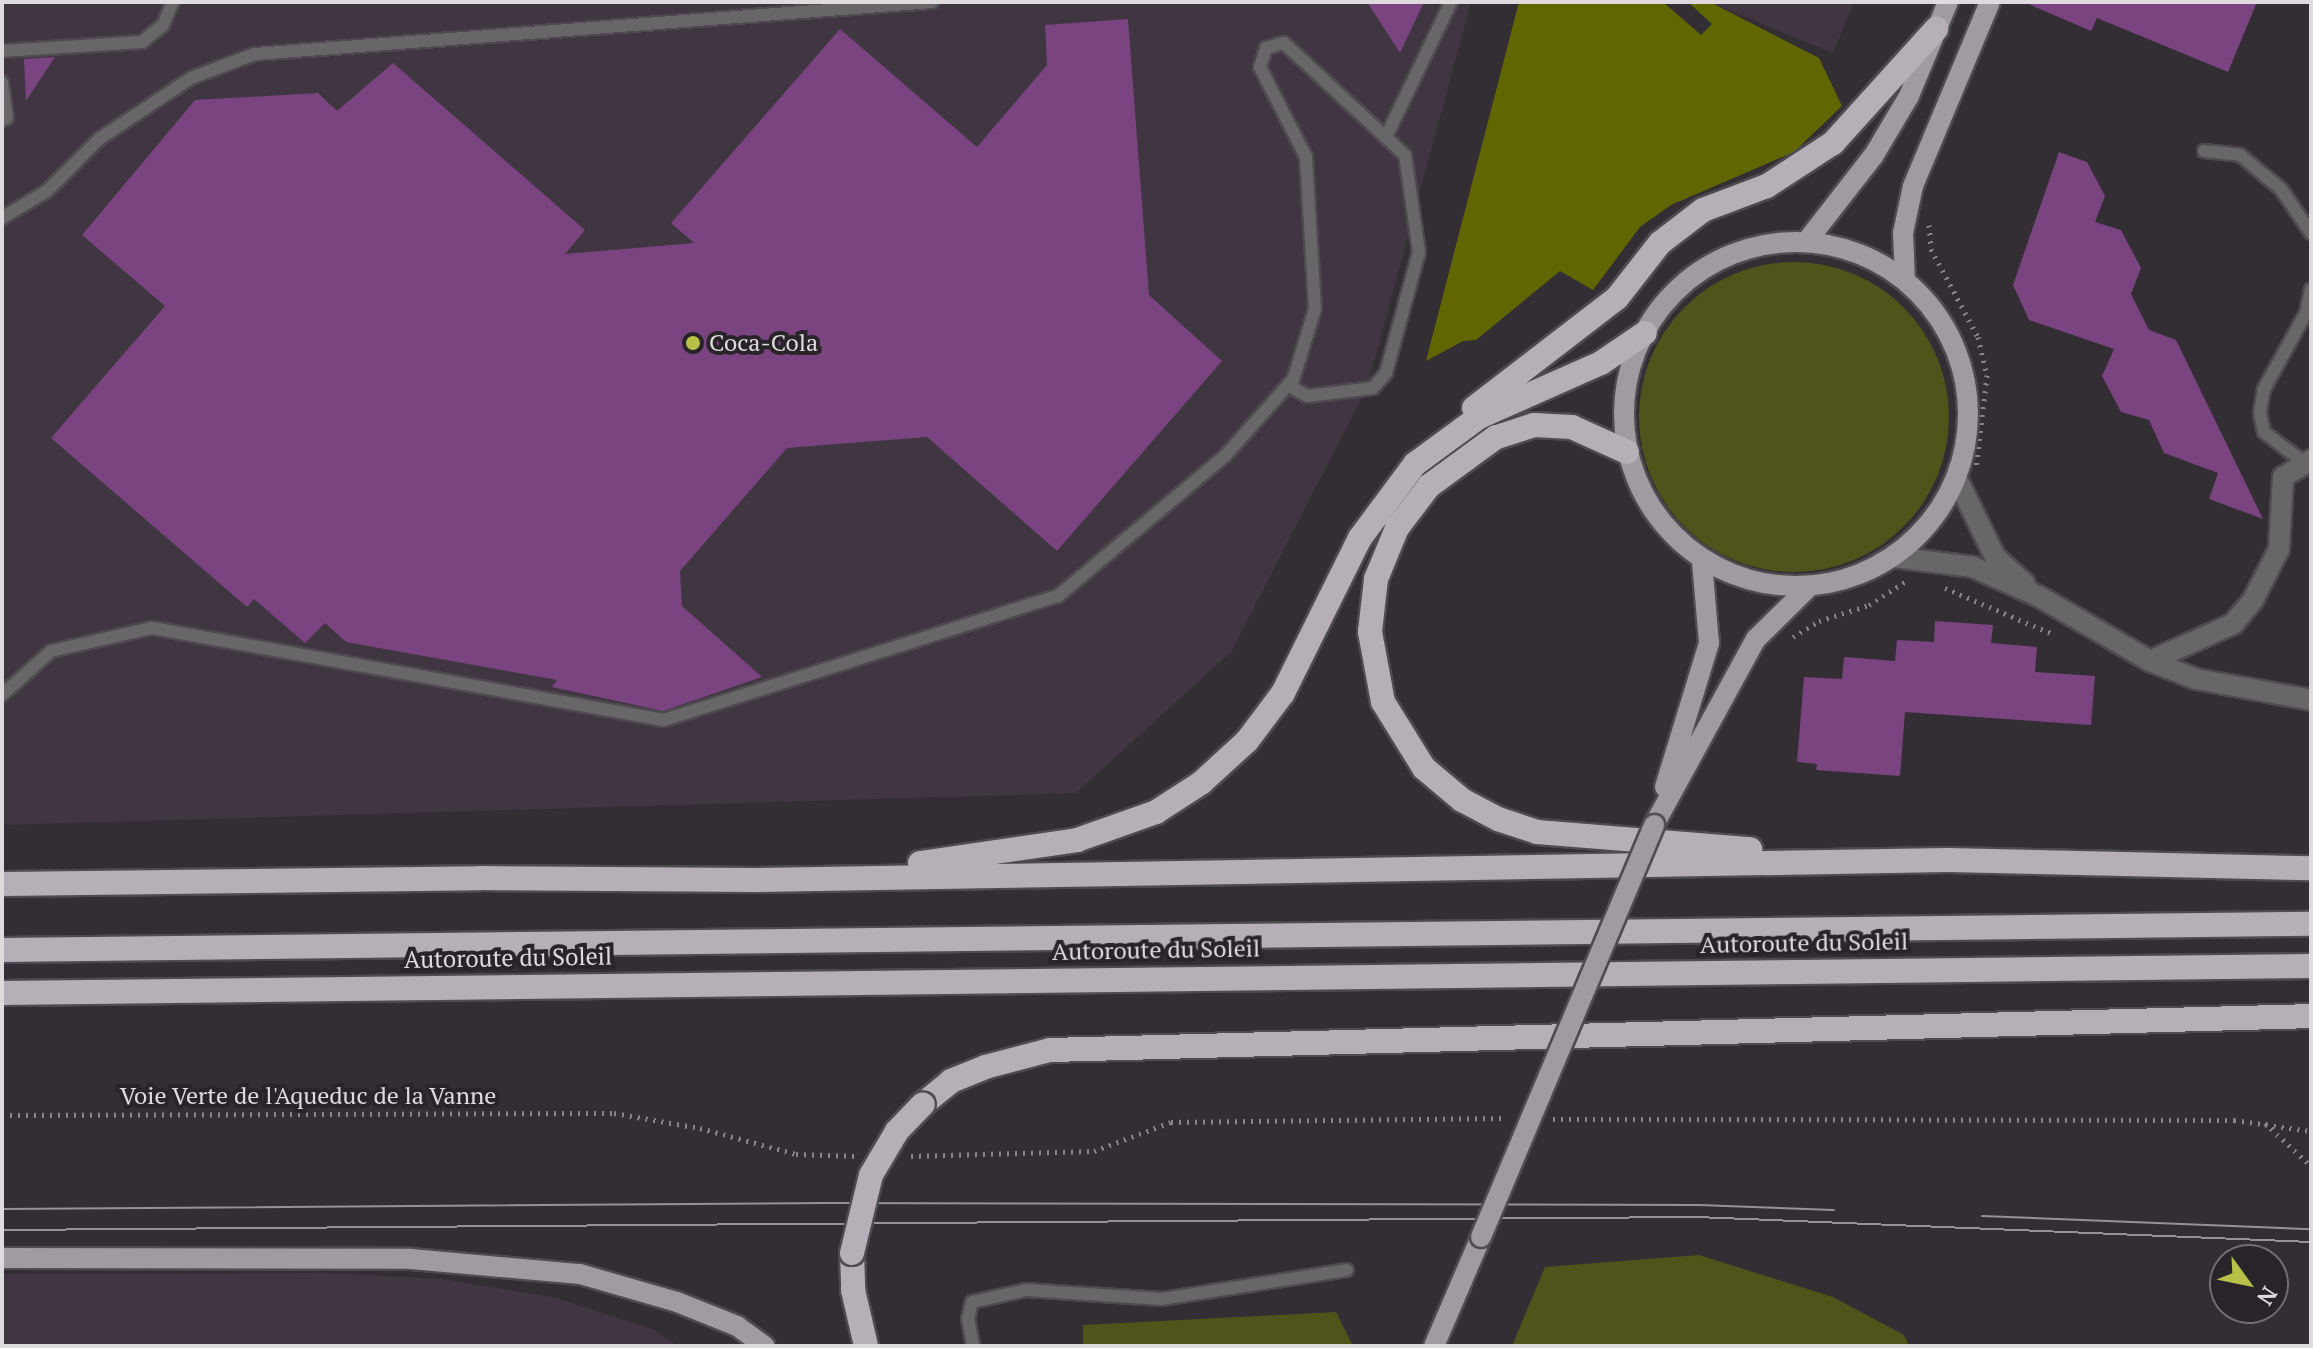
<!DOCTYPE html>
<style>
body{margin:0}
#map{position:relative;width:2313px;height:1348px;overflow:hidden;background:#332e34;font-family:"PT Serif",serif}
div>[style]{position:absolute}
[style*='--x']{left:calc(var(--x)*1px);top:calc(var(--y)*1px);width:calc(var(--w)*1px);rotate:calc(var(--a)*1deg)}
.built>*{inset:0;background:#403641}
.green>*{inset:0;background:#4f541b}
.round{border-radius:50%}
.water>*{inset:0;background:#616700}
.building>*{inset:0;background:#79447f}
.path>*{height:5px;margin-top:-2.5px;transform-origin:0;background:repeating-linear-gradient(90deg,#898489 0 2px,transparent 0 8px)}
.roads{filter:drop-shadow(2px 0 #4e4a4f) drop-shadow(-2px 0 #4e4a4f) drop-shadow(0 2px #4e4a4f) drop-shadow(0 -2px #4e4a4f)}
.lane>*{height:12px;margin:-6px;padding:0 6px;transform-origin:6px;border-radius:6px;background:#686669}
.street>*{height:20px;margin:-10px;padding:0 10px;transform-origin:10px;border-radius:10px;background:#686669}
.primary>*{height:20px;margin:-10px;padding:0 10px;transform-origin:10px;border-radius:10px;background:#a09ba1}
.primary>.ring{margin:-10px;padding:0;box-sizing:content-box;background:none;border:20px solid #a09ba1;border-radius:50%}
.highway>*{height:24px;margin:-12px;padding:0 12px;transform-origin:12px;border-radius:12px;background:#b6afb7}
.tram>*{height:2px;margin:-1px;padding:0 1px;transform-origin:1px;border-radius:1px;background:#979297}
.bridges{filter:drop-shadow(2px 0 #4e4a4f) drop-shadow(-2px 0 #4e4a4f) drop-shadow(0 2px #4e4a4f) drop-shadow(0 -2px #4e4a4f)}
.primary-bridge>*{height:20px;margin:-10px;padding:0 10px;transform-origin:10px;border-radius:10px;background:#a09ba1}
.highway-bridge>*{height:24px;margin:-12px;padding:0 12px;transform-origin:12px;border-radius:12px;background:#b6afb7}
.dots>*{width:22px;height:22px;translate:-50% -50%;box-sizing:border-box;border:4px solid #29242a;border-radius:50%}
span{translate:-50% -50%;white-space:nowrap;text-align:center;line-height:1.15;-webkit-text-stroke:8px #29242a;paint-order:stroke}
.poi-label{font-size:24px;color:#dedade}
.left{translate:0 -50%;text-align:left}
.street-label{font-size:24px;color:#dedade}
.frame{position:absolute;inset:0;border:4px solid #dedade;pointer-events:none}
.north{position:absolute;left:2209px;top:1244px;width:80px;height:80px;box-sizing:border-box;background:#29242a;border:2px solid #716d72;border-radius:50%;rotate:123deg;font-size:22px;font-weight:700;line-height:32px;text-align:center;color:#dedade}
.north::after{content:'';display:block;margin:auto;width:28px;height:36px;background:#b7c147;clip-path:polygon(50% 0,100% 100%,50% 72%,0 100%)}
</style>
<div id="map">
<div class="built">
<div style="clip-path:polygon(2px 2px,1471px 2px,1367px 388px,1231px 652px,1076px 793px,2px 825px)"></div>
<div style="clip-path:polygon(1709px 2px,1854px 2px,1833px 53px)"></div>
<div style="clip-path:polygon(325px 1273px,442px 1279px,553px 1297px,652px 1329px,678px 1346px,2px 1346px,2px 1274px)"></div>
</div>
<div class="green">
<div class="round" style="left:1639px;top:262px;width:310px;height:310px"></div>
<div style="clip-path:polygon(1699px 1255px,1833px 1297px,1904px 1335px,1909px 1346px,1512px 1346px,1545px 1267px)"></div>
<div style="clip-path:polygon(1336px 1312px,1353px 1346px,1083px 1346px,1083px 1325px)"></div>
</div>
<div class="water">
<div style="clip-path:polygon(1519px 2px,1663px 2px,1701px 35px,1712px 24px,1688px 2px,1710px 2px,1819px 58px,1842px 106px,1794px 152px,1671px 205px,1640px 227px,1593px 290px,1560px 271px,1476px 340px,1463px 341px,1426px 361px)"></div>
</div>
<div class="building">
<div style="clip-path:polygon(1367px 2px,1424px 2px,1400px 53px)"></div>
<div style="clip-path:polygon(2024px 2px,2257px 2px,2228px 72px,2097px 18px,2091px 31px)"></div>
<div style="clip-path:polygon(1128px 19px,1149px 295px,1222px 361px,1057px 551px,927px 437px,787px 448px,680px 571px,682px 606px,762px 677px,663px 711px,552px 687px,557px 680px,346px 642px,325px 623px,305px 643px,254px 599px,247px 607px,51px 438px,165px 306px,82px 235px,195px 100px,318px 93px,337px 111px,393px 63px,585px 230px,565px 254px,694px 243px,671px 223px,840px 29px,977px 147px,1047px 65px,1045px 25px)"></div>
<div style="clip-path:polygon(55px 57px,26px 101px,24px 59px)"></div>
<div style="clip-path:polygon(2059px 152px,2087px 162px,2105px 196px,2095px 222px,2121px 230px,2141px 268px,2131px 294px,2149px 330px,2176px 340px,2263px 519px,2209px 499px,2218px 473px,2164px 453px,2149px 420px,2121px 412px,2102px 376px,2114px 349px,2029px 320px,2013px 285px)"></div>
<div style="clip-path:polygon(1935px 621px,1993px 625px,1991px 643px,2037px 647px,2035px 672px,2095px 676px,2091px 725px,1905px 712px,1900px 776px,1816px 770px,1817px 764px,1797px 762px,1804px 677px,1842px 679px,1844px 657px,1895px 661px,1897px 640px,1934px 642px)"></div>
</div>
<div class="path">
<div style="--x:1929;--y:225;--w:24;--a:85"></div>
<div style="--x:1931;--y:249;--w:100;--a:61.9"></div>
<div style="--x:1978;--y:337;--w:39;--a:77"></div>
<div style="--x:1987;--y:375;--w:95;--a:96.7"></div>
<div style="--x:1945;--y:588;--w:117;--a:23.1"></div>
<div style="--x:1793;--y:637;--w:31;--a:-32"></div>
<div style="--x:1819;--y:621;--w:52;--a:-17.7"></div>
<div style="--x:1869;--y:605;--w:46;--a:-32.7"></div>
<div style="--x:2;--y:1115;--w:612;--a:-0.19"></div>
<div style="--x:614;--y:1113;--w:87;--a:9.9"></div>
<div style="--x:700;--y:1128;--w:99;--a:15.2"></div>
<div style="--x:796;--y:1154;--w:61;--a:1.9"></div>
<div style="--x:1553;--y:1119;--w:681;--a:0.08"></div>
<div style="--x:2234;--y:1120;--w:78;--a:8.1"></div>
<div style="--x:2265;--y:1123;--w:63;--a:43.1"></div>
<div style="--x:911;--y:1156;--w:183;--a:-1.6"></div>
<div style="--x:1094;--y:1151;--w:82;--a:-20.6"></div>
<div style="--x:1171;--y:1122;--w:336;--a:-0.7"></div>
</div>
<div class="roads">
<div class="lane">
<div style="--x:2;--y:51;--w:140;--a:-3.7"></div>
<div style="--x:142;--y:42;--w:27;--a:-39"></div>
<div style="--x:163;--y:25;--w:25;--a:-67"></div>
<div style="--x:2;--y:82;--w:36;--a:82"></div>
<div style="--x:7;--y:118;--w:5;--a:158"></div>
<div style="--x:1386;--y:137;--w:150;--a:-64.3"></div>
<div style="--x:2204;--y:151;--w:36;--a:6"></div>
<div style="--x:2240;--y:155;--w:53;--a:39.7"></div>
<div style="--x:2281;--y:189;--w:53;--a:55.7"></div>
<div style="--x:2;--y:218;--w:52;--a:-31"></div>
<div style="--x:47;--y:191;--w:74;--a:-45"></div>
<div style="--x:99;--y:139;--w:110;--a:-33.5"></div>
<div style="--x:191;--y:78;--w:68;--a:-20.6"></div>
<div style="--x:255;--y:54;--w:679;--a:-4.39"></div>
<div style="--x:2302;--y:461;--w:48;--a:-142.7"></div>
<div style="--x:2264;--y:432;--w:19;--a:-102"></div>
<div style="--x:2260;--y:413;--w:24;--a:-81"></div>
<div style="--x:2264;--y:389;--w:87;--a:-61.1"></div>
<div style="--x:2306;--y:313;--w:24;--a:-78"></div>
<div style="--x:2;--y:695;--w:66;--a:-41.9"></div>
<div style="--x:51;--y:651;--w:104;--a:-12.8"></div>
<div style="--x:152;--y:628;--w:520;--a:10.19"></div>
<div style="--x:664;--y:720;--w:413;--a:-17.5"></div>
<div style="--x:1058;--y:596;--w:218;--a:-40"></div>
<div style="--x:1225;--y:456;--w:95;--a:-48.4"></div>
<div style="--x:1288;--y:385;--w:7;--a:-45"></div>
<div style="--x:1293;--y:380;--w:74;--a:-72.8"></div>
<div style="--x:1315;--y:309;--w:152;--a:-93.4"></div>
<div style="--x:1306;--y:157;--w:101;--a:-117.1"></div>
<div style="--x:1260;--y:67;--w:20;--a:-72"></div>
<div style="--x:1266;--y:48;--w:19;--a:-16"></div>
<div style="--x:1284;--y:43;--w:165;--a:42.8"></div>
<div style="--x:1405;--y:155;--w:98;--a:81.8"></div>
<div style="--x:1419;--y:252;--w:125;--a:105.3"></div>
<div style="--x:1386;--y:373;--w:20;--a:131"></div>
<div style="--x:1373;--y:388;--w:66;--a:173.1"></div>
<div style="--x:1307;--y:396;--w:22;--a:-150"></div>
<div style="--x:973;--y:1346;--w:27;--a:-100"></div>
<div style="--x:968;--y:1319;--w:17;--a:-77"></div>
<div style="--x:972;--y:1302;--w:55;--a:-12.5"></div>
<div style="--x:1026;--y:1290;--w:136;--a:3.8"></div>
<div style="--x:1162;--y:1299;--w:187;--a:-8.9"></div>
</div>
<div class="street">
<div style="--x:1957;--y:479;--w:87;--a:64"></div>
<div style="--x:1995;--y:557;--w:40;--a:42"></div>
<div style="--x:1894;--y:557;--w:80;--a:7.2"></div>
<div style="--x:1973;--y:567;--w:73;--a:24.1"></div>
<div style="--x:2040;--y:597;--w:127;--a:30.2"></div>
<div style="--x:2150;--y:661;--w:49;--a:21.4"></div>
<div style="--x:2196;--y:679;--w:117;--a:10.3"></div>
<div style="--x:2150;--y:661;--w:91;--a:-24"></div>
<div style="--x:2233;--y:624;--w:31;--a:-50"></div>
<div style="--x:2253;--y:600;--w:57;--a:-63"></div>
<div style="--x:2279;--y:549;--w:72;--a:-86.8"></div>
<div style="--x:2283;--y:477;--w:33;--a:-31"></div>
</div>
<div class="primary">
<div style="--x:1807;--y:241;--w:109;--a:-52.1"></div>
<div style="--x:1874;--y:155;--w:69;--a:-59.3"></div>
<div style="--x:1909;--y:96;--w:102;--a:-67.5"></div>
<div class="ring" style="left:1624px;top:242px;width:324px;height:324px"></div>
<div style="--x:1905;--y:280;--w:47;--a:-92.4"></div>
<div style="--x:1903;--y:233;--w:48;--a:-78"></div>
<div style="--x:1913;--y:186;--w:199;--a:-67.3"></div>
<div style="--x:1665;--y:787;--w:151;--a:-73"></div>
<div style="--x:1709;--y:643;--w:82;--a:-94.9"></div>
<div style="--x:1654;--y:825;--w:212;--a:-61.3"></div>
<div style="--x:1756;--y:639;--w:76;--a:-44.5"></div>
<div style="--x:2;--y:1258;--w:409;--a:0.1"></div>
<div style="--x:411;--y:1259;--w:170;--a:5.1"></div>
<div style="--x:580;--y:1274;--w:101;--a:16.1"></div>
<div style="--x:677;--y:1302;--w:65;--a:21.8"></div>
<div style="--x:737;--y:1326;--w:34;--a:36"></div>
<div style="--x:1434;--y:1346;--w:119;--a:-66.7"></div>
</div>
<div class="highway">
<div style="--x:1474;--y:408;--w:180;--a:-37.6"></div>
<div style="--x:1617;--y:298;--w:70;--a:-52"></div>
<div style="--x:1660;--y:243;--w:54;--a:-37.5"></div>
<div style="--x:1703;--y:210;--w:68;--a:-20.6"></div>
<div style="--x:1767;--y:186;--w:79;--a:-33.1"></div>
<div style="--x:1833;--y:143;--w:154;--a:-47.9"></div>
<div style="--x:1627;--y:452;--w:60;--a:-155.6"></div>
<div style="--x:1572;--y:427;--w:38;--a:-177"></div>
<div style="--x:1534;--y:425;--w:40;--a:162"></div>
<div style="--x:1496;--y:437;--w:83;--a:143.8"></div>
<div style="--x:1429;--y:486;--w:53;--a:127.3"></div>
<div style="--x:1397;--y:528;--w:55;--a:112.4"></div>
<div style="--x:1376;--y:579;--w:53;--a:96.5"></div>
<div style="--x:1370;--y:632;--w:71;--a:79.5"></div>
<div style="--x:1383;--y:702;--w:78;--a:58.2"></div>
<div style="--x:1424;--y:768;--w:50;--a:40.1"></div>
<div style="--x:1462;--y:800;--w:41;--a:27.8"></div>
<div style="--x:1498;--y:819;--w:41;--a:18.4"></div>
<div style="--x:1537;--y:832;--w:214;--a:4.6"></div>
<div style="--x:920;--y:863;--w:159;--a:-8.3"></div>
<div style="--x:1077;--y:840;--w:84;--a:-19.5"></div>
<div style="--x:1156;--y:812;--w:54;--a:-32.8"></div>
<div style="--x:1201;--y:783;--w:62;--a:-42.4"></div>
<div style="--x:1247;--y:741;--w:60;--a:-53.1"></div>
<div style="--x:1283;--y:693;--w:173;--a:-63.6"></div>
<div style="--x:1360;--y:538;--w:92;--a:-53.4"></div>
<div style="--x:1415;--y:464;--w:79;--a:-36.3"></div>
<div style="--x:1479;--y:417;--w:133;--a:-23.9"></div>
<div style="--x:1601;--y:363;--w:53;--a:-34.3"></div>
<div style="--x:2;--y:884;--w:479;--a:-0.7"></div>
<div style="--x:481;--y:878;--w:276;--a:0.4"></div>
<div style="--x:757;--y:880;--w:1191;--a:-0.96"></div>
<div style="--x:1948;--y:860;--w:363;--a:1.3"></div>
<div style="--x:2;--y:950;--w:2309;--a:-0.65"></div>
<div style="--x:2;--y:993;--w:2309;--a:-0.67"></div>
<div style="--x:923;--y:1104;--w:36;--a:-39"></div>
<div style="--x:951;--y:1081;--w:37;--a:-22"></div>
<div style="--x:985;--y:1067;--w:67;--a:-14.7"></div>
<div style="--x:1050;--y:1050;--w:1261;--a:-1.54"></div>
<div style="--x:852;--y:1253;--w:37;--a:88"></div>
<div style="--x:853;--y:1290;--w:57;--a:76.9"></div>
</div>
</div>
<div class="tram">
<div style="--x:2;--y:1209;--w:825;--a:-0.42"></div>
<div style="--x:827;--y:1203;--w:872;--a:0.13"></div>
<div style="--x:1699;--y:1205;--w:135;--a:2.1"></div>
<div style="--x:1982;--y:1216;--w:329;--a:2.3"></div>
<div style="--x:2;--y:1230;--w:1695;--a:-0.44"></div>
<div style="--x:1697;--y:1217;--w:615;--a:2.33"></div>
</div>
<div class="bridges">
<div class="primary-bridge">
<div style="--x:1481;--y:1237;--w:447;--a:-67.2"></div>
</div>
<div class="highway-bridge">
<div style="--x:852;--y:1253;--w:80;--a:-76.3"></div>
<div style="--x:871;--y:1175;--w:51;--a:-59.4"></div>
<div style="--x:897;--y:1131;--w:37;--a:-46"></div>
</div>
</div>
<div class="dots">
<div style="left:693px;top:343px;background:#b7c147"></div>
</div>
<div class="poi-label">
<span class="left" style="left:709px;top:343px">Coca-Cola</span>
</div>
<div class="street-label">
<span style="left:1804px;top:943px;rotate:-1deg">Autoroute du Soleil</span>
<span style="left:1156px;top:950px;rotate:-1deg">Autoroute du Soleil</span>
<span style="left:508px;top:958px;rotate:-1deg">Autoroute du Soleil</span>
<span style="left:308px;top:1096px">Voie Verte de l'Aqueduc de la Vanne</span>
</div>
<div class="frame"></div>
<div class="north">N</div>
</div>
